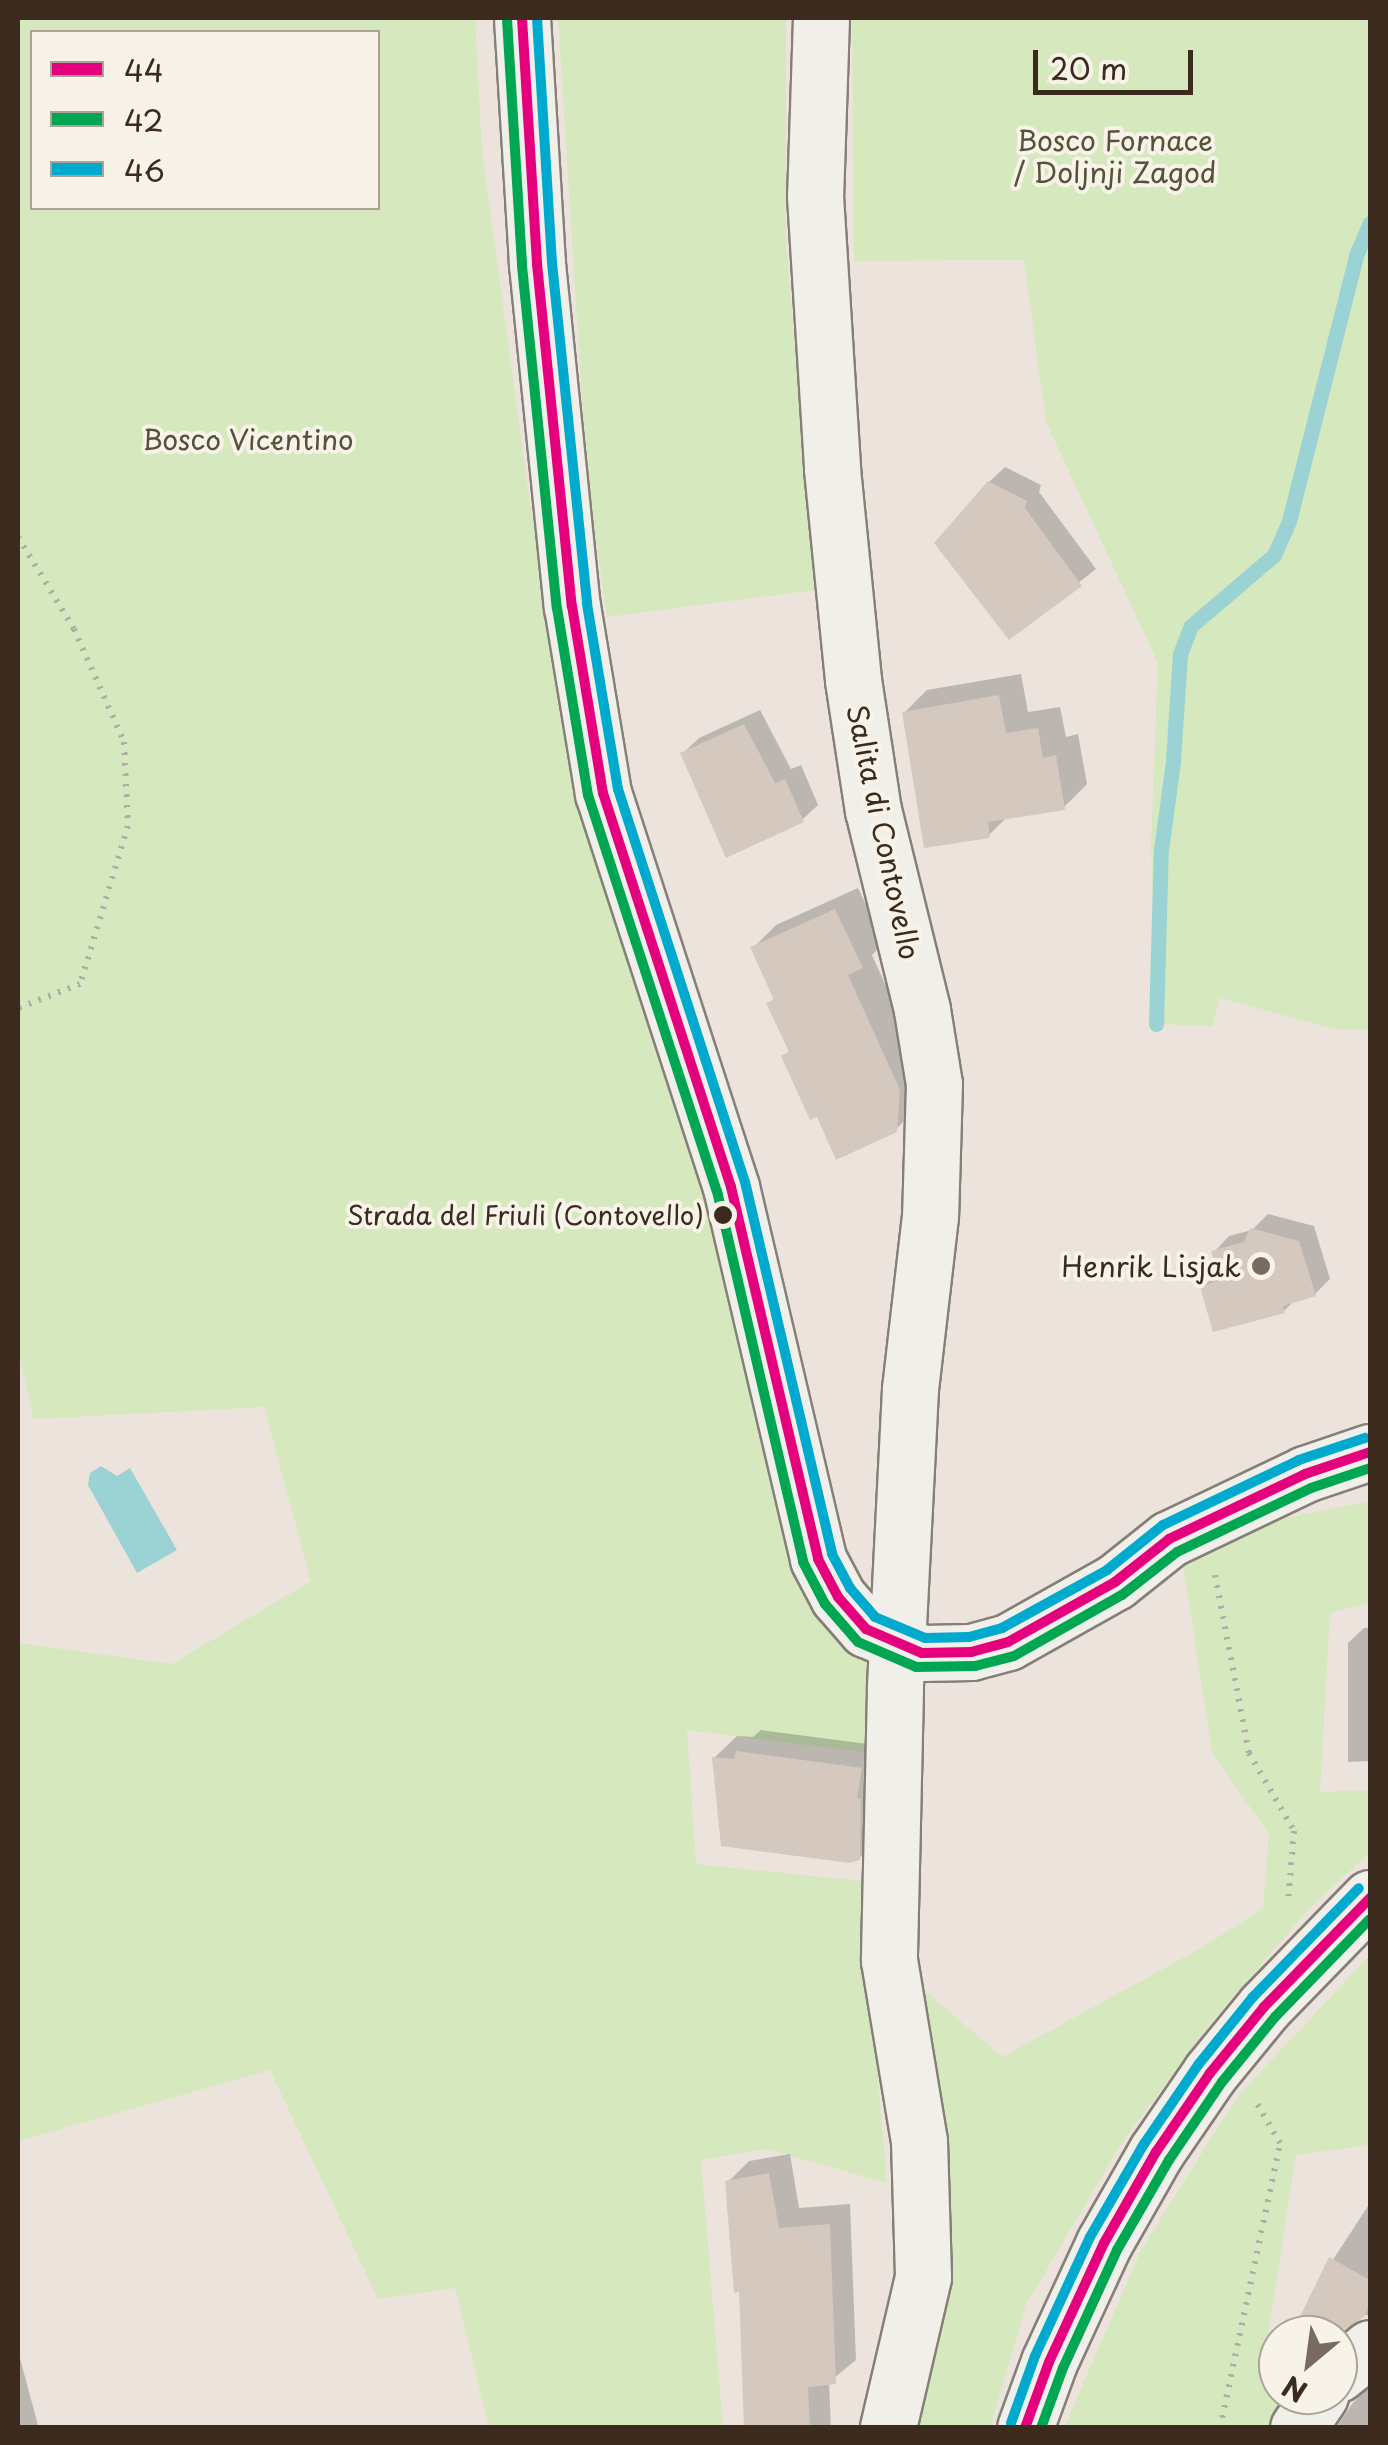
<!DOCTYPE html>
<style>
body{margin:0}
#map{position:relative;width:1388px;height:2445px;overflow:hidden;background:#ece4dc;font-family:"Playpen Sans",sans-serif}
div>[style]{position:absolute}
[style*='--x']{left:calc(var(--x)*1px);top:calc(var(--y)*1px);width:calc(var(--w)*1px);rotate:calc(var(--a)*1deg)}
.green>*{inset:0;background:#d5e8be}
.water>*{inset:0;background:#9bd2d3}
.shadow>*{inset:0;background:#0003}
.stream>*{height:15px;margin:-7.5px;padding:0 7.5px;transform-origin:7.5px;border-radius:7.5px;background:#9bd2d3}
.building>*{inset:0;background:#d5c8bf}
.path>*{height:6px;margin-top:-3px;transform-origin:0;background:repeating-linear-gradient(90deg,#b0aca7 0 2.5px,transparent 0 10.5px)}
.roads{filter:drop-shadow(2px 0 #867f78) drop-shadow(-2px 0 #867f78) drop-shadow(0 2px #867f78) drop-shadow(0 -2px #867f78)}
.minor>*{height:55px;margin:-27.5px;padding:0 27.5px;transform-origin:27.5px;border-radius:27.5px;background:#f1efea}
.major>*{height:55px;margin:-27.5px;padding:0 27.5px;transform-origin:27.5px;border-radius:27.5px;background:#f1efea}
.bus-1>*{height:10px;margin:-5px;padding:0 5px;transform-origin:5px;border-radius:5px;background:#e5007d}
.bus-2>*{height:10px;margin:-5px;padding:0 5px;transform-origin:5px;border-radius:5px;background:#00a651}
.bus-3>*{height:10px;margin:-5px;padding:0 5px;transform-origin:5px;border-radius:5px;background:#00a9ce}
.dots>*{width:28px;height:28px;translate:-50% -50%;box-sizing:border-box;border:5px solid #f7f3e8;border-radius:50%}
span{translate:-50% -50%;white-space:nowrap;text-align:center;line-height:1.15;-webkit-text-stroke:8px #f7f3e8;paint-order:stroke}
.bus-label{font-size:26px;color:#3b2a1e}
.right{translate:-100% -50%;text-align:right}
.park-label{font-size:28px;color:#565139}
.street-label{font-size:28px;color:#3b2a1e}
.poi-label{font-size:28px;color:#3b2a1e}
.frame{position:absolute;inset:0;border:20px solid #3b2a1e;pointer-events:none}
.legend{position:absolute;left:30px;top:30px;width:350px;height:180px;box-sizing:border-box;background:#f7f3e8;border:2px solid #aca397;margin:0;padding:12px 18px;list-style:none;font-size:30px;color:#3b2a1e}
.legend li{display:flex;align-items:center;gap:20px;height:50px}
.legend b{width:50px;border:2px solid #aca397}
.north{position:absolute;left:1258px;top:2315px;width:100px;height:100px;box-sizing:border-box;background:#f7f3e8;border:2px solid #aca397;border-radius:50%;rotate:209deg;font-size:28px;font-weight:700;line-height:40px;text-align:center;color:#3b2a1e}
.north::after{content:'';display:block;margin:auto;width:35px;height:45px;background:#796b60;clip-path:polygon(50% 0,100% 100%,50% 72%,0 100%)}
.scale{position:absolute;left:1033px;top:50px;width:160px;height:45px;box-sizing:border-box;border:5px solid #3b2a1e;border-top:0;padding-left:12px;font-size:30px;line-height:35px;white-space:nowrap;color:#3b2a1e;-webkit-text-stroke:8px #f7f3e8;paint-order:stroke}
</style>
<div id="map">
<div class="green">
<div style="clip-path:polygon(evenodd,18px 18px,475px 18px,482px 152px,530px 503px,599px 871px,698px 1157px,766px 1462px,804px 1577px,877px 1671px,871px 1753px,687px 1730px,696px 1864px,861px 1881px,887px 2183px,767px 2149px,701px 2160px,723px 2427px,489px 2427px,455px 2288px,378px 2299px,270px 2070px,18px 2141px,18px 1643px,172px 1664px,311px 1581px,264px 1407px,34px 1419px,18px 1351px,18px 18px,32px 32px,378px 32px,378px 208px,32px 208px,32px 32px)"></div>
<div style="clip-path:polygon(558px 18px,786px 18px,786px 242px,815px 590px,607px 617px,587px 477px)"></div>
<div style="clip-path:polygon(852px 18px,1370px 18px,1370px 1029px,1338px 1030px,1220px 998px,1212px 1026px,1156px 1024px,1151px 843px,1158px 663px,1046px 422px,1024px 260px,854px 261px)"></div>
<div style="clip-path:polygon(1370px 1501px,1370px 1602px,1330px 1613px,1320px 1792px,1370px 1790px,1370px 1852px,1310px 1908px,1212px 2021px,1121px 2144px,1027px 2303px,990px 2427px,914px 2428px,918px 1985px,1002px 2057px,1203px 1947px,1263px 1908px,1269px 1834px,1212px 1753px,1181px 1551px,1280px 1519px)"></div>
<div style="clip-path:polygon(1370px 1955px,1370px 2145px,1296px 2155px,1260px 2385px,1287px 2396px,1272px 2427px,1064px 2428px,1141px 2250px,1237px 2097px)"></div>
</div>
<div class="water">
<div style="clip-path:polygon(101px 1466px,117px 1476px,130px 1468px,177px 1550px,137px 1573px,88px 1485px,90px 1473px)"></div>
</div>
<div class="shadow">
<div style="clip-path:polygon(1005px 467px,1041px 485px,1039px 492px,1096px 569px,1009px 637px,989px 482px)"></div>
<div style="clip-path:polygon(1021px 674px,1028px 712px,1060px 707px,1066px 737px,1078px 734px,1087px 784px,1064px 807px,1008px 816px,989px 835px,904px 713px,927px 690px)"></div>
<div style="clip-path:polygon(760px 710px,791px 769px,801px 765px,818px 805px,802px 820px,683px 753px,699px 738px)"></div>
<div style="clip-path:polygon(858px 888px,884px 943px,872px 955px,922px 1066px,918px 1107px,895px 1130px,784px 1056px,790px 1050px,769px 1004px,775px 997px,753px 948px,776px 925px)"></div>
<div style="clip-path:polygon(1268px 1214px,1314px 1226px,1330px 1279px,1315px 1294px,1295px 1300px,1284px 1311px,1203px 1287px,1220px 1271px,1214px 1252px,1229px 1236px,1252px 1230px)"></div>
<div style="clip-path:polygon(1364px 1628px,1370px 1628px,1370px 1761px,1348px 1762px,1348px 1643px)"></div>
<div style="clip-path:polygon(761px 1730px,883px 1746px,882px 1835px,859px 1858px,714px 1758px,737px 1736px,753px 1737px)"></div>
<div style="clip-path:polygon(790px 2154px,799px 2208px,850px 2204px,856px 2360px,829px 2382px,831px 2428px,747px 2428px,742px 2290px,728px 2182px,749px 2161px)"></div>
<div style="clip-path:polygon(1370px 2203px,1370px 2315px,1363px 2315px,1335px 2335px,1294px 2335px,1325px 2272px)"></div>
<div style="clip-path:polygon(18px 2351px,38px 2425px,35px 2428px,18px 2428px)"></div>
<div style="clip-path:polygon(1370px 2385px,1370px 2428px,1336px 2428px,1352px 2404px)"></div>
</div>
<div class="stream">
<div style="--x:1156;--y:1024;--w:174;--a:-88.4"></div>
<div style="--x:1161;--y:850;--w:90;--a:-82.3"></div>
<div style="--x:1173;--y:761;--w:107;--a:-86.3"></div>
<div style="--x:1180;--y:654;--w:30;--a:-69"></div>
<div style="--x:1191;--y:626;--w:109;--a:-40.5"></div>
<div style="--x:1274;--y:555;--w:37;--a:-66"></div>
<div style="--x:1289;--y:521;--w:276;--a:-75.8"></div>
<div style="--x:1357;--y:253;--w:33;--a:-67"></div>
</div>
<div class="building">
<div style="clip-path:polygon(988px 481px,1027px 501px,1025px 508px,1082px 586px,1009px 640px,934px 543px)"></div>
<div style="clip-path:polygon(999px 695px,1006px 733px,1038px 728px,1043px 758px,1056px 755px,1065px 810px,988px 822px,990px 838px,924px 848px,902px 712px)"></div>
<div style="clip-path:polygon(744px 724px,775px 783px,785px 779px,804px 822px,726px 858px,680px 753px)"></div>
<div style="clip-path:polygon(835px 909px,863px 968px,848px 975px,900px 1090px,897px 1132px,836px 1160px,817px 1117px,810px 1120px,781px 1056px,789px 1052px,766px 1003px,774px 1000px,750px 947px)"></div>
<div style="clip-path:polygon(1250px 1228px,1299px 1241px,1316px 1296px,1283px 1306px,1285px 1313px,1213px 1332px,1200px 1287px,1220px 1280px,1211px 1251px,1244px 1242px)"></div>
<div style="clip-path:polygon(736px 1751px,862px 1768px,857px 1798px,861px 1799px,860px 1860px,850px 1863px,721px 1846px,712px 1757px,734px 1759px)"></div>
<div style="clip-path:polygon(769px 2173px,779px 2228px,830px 2224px,836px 2384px,808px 2387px,810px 2428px,744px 2428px,739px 2292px,734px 2293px,725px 2181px)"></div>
<div style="clip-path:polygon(1329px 2257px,1370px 2280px,1370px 2303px,1364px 2317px,1336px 2335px,1291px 2335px)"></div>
</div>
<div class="path">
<div style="--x:18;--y:537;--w:108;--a:58.7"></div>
<div style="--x:74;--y:629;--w:124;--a:66.1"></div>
<div style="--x:124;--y:742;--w:84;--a:87.3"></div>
<div style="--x:128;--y:826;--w:165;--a:106.9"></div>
<div style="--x:80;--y:984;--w:66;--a:158.8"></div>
<div style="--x:1215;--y:1575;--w:181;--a:79.2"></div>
<div style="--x:1249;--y:1753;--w:90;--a:60"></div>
<div style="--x:1294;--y:1831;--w:72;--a:94.8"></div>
<div style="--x:1220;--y:2428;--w:291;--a:-78.1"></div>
<div style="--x:1280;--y:2143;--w:48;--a:-120.3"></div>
</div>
<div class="roads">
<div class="minor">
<div style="--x:821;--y:18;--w:178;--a:91.9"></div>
<div style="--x:815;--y:196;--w:274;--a:86.4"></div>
<div style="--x:832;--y:469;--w:212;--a:84.3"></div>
<div style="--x:853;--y:680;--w:132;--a:81.3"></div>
<div style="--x:873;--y:810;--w:206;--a:76.2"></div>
<div style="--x:922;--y:1010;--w:75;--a:80.8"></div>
<div style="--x:934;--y:1084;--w:132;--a:91.7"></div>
<div style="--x:930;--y:1216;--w:174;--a:96.6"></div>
<div style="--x:910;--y:1389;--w:301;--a:92.9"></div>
<div style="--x:895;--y:1690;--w:270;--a:91.3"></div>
<div style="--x:889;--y:1960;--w:183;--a:80.6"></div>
<div style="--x:919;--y:2141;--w:136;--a:88.3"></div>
<div style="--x:923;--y:2277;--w:155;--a:103.1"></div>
<div style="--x:1338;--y:2374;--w:41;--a:-39.1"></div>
<div style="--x:1298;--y:2428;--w:40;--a:-56"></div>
</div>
<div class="major">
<div style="--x:522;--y:18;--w:246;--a:86.5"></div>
<div style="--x:537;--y:264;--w:344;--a:84.2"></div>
<div style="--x:572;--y:606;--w:190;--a:80.6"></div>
<div style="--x:603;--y:793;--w:414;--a:72"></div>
<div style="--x:731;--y:1187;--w:382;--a:76.8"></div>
<div style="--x:818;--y:1559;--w:43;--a:62.2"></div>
<div style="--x:838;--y:1597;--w:43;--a:48.8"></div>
<div style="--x:866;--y:1629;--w:61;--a:23.2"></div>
<div style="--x:922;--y:1653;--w:49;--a:-1.2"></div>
<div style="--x:971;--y:1652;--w:38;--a:-15"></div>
<div style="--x:1008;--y:1642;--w:123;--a:-29.3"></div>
<div style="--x:1115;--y:1582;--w:69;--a:-38.5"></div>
<div style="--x:1169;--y:1539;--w:151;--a:-25.5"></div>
<div style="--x:1305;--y:1474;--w:69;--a:-18.7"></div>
<div style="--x:1025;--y:2428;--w:70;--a:-70"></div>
<div style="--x:1049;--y:2362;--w:131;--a:-65.2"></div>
<div style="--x:1104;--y:2243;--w:105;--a:-60.3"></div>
<div style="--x:1156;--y:2152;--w:96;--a:-55.6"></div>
<div style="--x:1210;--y:2073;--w:85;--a:-50.7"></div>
<div style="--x:1264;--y:2007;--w:152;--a:-45.8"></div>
</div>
</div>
<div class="bus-1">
<div style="--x:522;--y:18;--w:246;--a:86.5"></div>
<div style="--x:537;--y:264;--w:344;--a:84.2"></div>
<div style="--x:572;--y:606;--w:190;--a:80.6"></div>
<div style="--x:603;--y:793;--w:414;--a:72"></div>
<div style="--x:731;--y:1187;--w:382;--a:76.8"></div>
<div style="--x:818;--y:1559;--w:43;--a:62.2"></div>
<div style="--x:838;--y:1597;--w:43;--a:48.8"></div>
<div style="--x:866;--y:1629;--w:61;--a:23.2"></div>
<div style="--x:922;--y:1653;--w:49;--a:-1.2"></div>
<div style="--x:971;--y:1652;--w:38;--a:-15"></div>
<div style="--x:1008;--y:1642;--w:123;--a:-29.3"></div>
<div style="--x:1115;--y:1582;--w:69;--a:-38.5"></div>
<div style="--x:1169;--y:1539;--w:151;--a:-25.5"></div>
<div style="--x:1305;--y:1474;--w:69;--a:-18.7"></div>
<div style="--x:1025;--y:2428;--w:70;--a:-70"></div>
<div style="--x:1049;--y:2362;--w:131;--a:-65.2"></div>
<div style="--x:1104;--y:2243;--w:105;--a:-60.3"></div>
<div style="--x:1156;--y:2152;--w:96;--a:-55.6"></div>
<div style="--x:1210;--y:2073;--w:85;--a:-50.7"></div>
<div style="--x:1264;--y:2007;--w:152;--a:-45.8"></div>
</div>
<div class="bus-2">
<div style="--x:507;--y:19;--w:247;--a:86.5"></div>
<div style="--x:522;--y:266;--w:344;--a:84.2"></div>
<div style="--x:557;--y:608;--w:190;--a:80.6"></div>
<div style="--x:588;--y:795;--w:416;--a:72"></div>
<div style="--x:717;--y:1191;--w:381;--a:76.9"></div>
<div style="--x:803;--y:1562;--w:47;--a:62.4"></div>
<div style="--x:825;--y:1604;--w:50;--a:49"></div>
<div style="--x:858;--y:1642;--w:63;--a:23.3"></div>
<div style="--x:916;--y:1667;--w:59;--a:-1"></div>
<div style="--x:975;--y:1666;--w:40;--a:-14.4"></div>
<div style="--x:1014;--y:1656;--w:124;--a:-29.5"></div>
<div style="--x:1122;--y:1595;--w:70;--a:-38"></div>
<div style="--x:1177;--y:1552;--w:148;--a:-25.5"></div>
<div style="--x:1311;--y:1488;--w:62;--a:-18.7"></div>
<div style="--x:1041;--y:2428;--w:64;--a:-69.9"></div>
<div style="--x:1063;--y:2368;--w:130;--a:-65.4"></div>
<div style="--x:1117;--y:2250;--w:104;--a:-60"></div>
<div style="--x:1169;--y:2160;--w:94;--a:-55.8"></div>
<div style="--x:1222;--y:2082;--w:84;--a:-50.8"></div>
<div style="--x:1275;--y:2017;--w:136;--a:-45.9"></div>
</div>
<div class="bus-3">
<div style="--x:537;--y:18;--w:245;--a:86.5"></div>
<div style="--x:552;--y:263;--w:343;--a:84.1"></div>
<div style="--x:587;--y:604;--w:188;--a:80.5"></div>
<div style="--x:618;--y:789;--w:413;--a:72.1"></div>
<div style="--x:745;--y:1182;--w:382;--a:76.8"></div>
<div style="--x:832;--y:1554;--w:38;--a:62"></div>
<div style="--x:850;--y:1588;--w:38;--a:49"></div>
<div style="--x:875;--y:1617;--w:54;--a:22.8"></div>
<div style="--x:925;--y:1638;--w:44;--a:-1.3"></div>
<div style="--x:969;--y:1637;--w:34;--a:-15"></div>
<div style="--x:1002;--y:1628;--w:120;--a:-28.9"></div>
<div style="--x:1107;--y:1570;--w:72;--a:-38.8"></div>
<div style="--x:1163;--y:1525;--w:151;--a:-25.5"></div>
<div style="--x:1299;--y:1460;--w:70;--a:-18.4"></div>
<div style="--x:1011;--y:2423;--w:71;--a:-70.3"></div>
<div style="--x:1035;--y:2356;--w:131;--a:-65.2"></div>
<div style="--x:1090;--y:2237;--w:108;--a:-59.9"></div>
<div style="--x:1144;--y:2144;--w:96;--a:-55.6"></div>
<div style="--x:1198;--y:2065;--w:86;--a:-51.1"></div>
<div style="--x:1252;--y:1998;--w:153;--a:-45.8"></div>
</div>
<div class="dots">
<div style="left:723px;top:1215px;background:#3b2a1e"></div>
<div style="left:1261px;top:1266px;background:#796b60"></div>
</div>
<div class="bus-label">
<span class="right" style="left:704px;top:1215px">Strada del Friuli (Contovello)</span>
</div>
<div class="park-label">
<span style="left:1115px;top:156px">Bosco Fornace<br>/ Doljnji Zagod</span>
<span style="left:248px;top:439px">Bosco Vicentino</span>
</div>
<div class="street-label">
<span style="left:884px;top:832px;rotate:78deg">Salita di Contovello</span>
</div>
<div class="poi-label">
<span class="right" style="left:1241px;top:1266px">Henrik Lisjak</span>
</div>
<div class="frame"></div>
<ul class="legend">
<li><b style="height:12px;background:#e5007d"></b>44</li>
<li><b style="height:12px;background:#00a651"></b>42</li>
<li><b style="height:12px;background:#00a9ce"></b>46</li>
</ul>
<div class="north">N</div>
<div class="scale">20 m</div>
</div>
